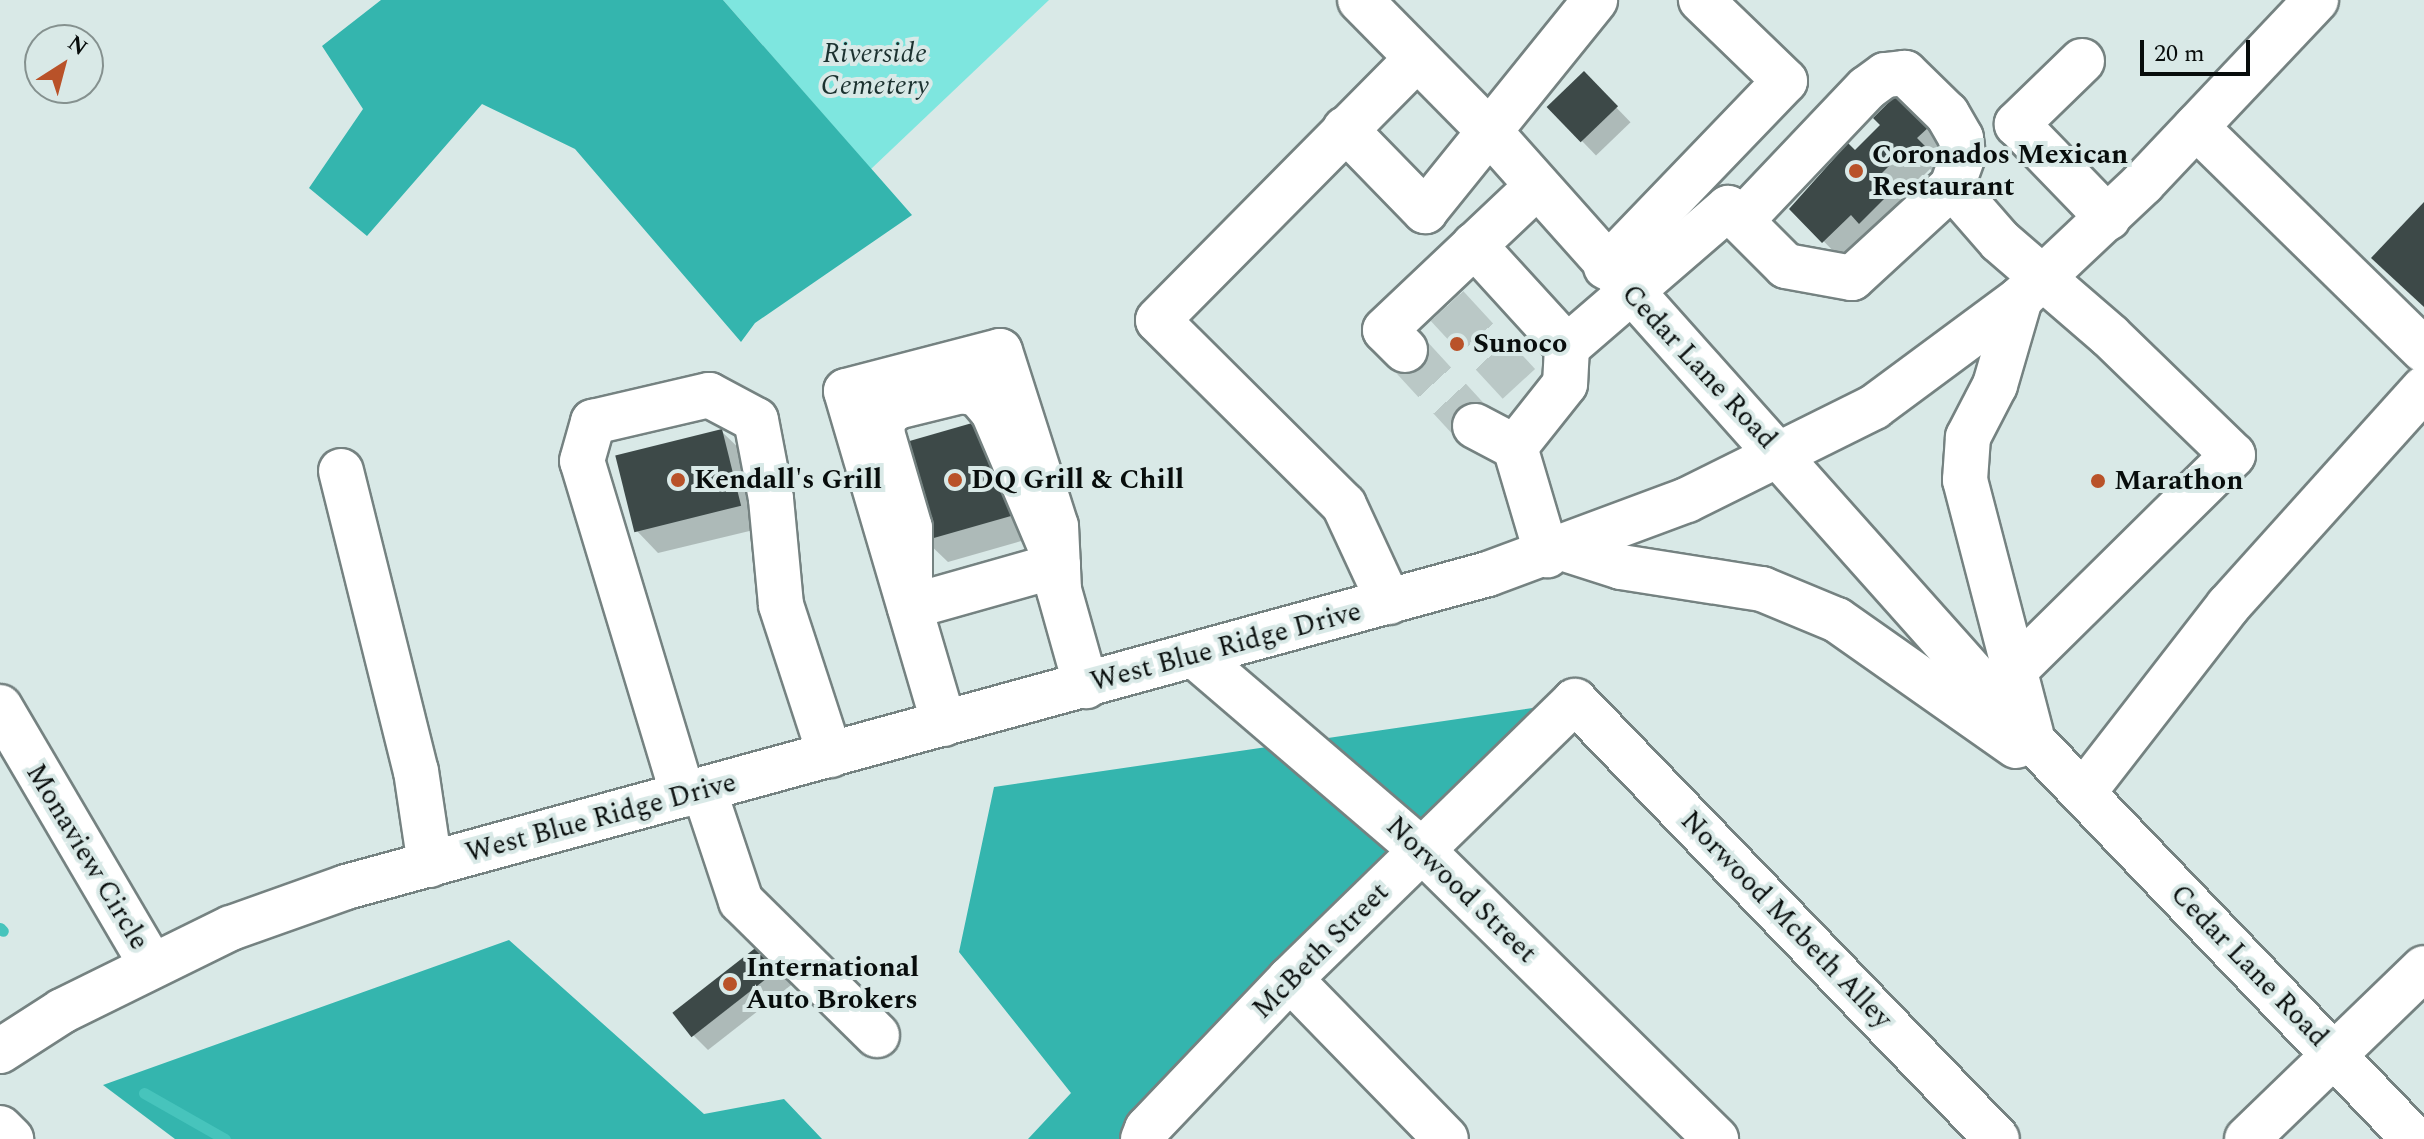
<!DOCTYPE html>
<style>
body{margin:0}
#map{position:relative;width:2424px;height:1139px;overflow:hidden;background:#d9e9e7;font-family:Spectral,serif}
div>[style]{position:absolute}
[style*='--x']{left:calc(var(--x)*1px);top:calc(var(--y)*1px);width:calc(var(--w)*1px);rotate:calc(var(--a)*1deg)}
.green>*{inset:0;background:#7ee6df}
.forest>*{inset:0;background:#34b5ae}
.shadow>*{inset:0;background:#0003;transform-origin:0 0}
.stream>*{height:11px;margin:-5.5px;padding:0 5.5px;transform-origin:5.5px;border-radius:5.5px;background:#47c4bc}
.building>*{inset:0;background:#3d4948;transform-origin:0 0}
.minor-tunnel>*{height:44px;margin-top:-22px;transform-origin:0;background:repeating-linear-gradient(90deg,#bac8c6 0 44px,transparent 0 66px)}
.roads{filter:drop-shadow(2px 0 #758281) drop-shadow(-2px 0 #758281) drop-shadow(0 2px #758281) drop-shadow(0 -2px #758281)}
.minor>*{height:44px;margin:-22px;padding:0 22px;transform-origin:22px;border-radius:22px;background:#fff}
.major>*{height:44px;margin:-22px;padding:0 22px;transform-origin:22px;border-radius:22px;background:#fff}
.dots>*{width:22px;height:22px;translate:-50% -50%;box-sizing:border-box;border:4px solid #d9e9e7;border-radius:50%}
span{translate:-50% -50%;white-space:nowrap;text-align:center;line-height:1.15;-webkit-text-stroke:8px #d9e9e7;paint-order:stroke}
.park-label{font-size:28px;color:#1c3230;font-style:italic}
.poi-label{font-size:28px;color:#080d0c;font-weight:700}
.left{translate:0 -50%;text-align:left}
.street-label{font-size:28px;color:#080d0c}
.north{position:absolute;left:24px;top:24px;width:80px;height:80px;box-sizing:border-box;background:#d9e9e7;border:2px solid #85918f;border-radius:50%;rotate:36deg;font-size:22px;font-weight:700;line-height:32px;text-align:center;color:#080d0c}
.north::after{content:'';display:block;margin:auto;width:28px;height:36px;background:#b95229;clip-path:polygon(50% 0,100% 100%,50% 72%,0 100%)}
.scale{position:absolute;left:2140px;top:40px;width:110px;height:36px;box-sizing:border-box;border:4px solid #080d0c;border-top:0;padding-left:10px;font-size:24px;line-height:28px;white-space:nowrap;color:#080d0c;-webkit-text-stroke:6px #d9e9e7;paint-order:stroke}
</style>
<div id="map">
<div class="green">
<div style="clip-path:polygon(723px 0,1049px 0,871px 169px)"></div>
</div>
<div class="forest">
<div style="clip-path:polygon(381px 0,723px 0,912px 215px,755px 323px,741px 342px,575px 149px,482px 104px,367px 236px,309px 188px,363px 109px,322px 46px)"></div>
<div style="clip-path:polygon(1560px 704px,1122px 1128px,1129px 1139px,1028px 1139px,1071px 1093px,959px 952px,994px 787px)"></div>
<div style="clip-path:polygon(509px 940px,704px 1114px,784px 1099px,822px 1139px,175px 1139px,103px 1085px)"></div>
</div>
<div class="shadow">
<div style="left:1584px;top:74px;width:67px;height:48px;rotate:46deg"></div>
<div style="clip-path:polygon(1898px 96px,1951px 149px,1939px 179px,1930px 169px,1900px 199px,1914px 213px,1846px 264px,1792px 209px,1883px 125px)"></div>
<div style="clip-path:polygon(985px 421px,1035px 537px,948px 562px,925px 540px)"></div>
<div style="clip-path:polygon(721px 431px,744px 453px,762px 528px,658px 553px,636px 530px)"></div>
<div style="clip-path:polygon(763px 945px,795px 982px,708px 1050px,693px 1035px)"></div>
</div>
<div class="stream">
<div style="--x:0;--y:928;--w:4;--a:45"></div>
<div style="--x:144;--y:1093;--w:93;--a:29.6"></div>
</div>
<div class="building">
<div style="left:1584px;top:71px;width:49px;height:52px;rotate:46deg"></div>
<div style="clip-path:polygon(1898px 93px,1930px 126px,1917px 138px,1926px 147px,1916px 158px,1906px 149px,1879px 176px,1893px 190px,1859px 224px,1851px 215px,1822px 243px,1789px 209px,1848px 143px,1855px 150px,1880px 125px,1873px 118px)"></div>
<div style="clip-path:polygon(2424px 202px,2424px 307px,2371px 258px)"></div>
<div style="left:986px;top:419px;width:100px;height:93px;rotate:74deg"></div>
<div style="left:722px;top:429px;width:79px;height:110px;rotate:76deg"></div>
<div style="left:763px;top:942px;width:31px;height:115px;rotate:52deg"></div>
</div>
<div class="minor-tunnel">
<div style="--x:1447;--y:306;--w:106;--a:47.3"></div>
<div style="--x:1405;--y:350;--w:103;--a:47.4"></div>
</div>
<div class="roads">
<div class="minor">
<div style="--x:2082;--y:61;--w:91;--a:135.9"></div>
<div style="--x:2017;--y:124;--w:131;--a:45.9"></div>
<div style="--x:2196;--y:127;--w:319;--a:44.4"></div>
<div style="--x:1345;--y:129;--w:115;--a:45.7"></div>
<div style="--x:1425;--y:211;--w:271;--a:-51.1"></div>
<div style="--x:1952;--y:186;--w:73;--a:48.9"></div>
<div style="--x:2000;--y:241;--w:145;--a:40.8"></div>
<div style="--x:2110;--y:336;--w:171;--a:44.1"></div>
<div style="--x:2233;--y:455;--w:303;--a:135.4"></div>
<div style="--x:1474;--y:245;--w:138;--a:47.6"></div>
<div style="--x:1567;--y:347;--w:37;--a:93"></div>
<div style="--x:1565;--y:384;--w:80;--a:128.4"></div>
<div style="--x:1606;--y:267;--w:258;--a:-46.1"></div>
<div style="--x:1785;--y:81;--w:117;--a:-136"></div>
<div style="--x:1567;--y:347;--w:213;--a:-40.8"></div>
<div style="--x:1728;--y:208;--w:82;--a:45"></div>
<div style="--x:1786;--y:266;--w:67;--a:10.3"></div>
<div style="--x:1852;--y:278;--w:136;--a:-42.6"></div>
<div style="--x:1952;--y:186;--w:33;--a:-70"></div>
<div style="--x:1963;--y:155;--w:17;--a:-97"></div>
<div style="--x:1961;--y:138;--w:28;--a:-120"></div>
<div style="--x:1947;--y:114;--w:59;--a:-135.7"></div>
<div style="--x:1905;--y:73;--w:20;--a:174"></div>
<div style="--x:1885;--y:75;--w:22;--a:144"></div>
<div style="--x:1867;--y:88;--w:183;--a:133.5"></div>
<div style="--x:1405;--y:350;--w:28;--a:-135"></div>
<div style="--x:1385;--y:330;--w:208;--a:-43.4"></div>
<div style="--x:961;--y:391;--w:17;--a:10"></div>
<div style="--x:978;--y:394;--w:23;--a:50"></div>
<div style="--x:993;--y:412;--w:166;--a:67"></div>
<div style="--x:1058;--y:565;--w:154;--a:164.2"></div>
<div style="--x:910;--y:607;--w:79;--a:-90"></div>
<div style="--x:910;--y:528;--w:100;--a:-106.3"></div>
<div style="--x:882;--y:432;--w:15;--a:-82"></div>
<div style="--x:884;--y:417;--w:16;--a:-38"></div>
<div style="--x:897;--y:407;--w:66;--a:-14"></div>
<div style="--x:1475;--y:426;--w:45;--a:27.7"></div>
<div style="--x:1515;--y:447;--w:113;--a:73.5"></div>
<div style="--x:341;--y:471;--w:309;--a:76"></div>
<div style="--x:416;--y:771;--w:95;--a:81.5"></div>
<div style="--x:1389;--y:602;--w:107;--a:-114.9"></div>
<div style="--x:1344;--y:505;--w:262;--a:-135.2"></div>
<div style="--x:1158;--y:320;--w:368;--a:-45.3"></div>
<div style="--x:1194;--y:655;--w:301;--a:40.6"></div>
<div style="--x:1423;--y:851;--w:411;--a:44.5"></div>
<div style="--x:0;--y:707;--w:300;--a:59.6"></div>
<div style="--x:944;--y:724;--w:347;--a:-106.4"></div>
<div style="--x:846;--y:391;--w:159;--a:-14.6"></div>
<div style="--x:1000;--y:351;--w:184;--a:72.3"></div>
<div style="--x:1056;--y:526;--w:64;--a:87.3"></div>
<div style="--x:1059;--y:590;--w:100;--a:74.3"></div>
<div style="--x:704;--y:790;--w:117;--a:71.6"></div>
<div style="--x:741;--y:901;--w:191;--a:44.6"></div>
<div style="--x:2083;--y:793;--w:237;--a:-52.2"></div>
<div style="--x:2228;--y:606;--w:293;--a:-48"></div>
<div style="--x:683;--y:795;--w:349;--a:-106.8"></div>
<div style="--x:582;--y:461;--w:41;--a:-74.2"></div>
<div style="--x:593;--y:422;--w:119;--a:-13.1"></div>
<div style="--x:709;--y:395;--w:53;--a:28"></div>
<div style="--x:756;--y:420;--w:80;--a:79.2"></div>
<div style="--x:771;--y:499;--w:106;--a:84.6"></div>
<div style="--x:781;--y:605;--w:158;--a:71.9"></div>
<div style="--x:1290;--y:979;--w:223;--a:45.7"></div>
<div style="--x:0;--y:1128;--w:16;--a:45"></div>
<div style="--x:1143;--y:1139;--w:11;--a:-68"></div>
<div style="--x:1147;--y:1129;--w:207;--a:-46.4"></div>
<div style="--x:1290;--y:979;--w:398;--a:-44.3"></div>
<div style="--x:1575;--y:701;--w:608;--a:46.07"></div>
<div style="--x:2247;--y:1139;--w:246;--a:-44"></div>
</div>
<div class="major">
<div style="--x:1360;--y:0;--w:184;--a:45.4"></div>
<div style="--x:1489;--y:131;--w:816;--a:48.28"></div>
<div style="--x:2032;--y:740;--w:552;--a:46.25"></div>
<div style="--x:2020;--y:299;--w:90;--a:106.2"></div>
<div style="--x:1995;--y:385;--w:59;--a:117.4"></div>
<div style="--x:1968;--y:437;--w:43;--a:94"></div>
<div style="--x:1965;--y:480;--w:262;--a:75.4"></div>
<div style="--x:1565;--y:549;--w:59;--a:17.8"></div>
<div style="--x:1621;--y:567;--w:143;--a:8.9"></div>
<div style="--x:1762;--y:589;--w:81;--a:22.5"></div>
<div style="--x:1837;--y:620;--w:219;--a:35.1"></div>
<div style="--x:0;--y:1051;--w:74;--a:-32.8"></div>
<div style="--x:62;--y:1011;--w:188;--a:-26.2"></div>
<div style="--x:231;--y:928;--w:122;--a:-19.6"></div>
<div style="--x:346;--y:887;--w:1184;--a:-15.33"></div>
<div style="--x:1488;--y:574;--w:212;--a:-20.4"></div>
<div style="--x:1687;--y:500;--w:209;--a:-26.4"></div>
<div style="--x:1874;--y:407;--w:182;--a:-36.5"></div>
<div style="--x:2020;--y:299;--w:169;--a:-43.3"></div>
<div style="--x:2143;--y:183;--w:252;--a:-46.6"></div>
</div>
</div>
<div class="dots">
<div style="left:1856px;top:171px;background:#b95229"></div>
<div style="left:1457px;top:344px;background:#b95229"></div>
<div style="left:678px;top:480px;background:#b95229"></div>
<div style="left:955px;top:480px;background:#b95229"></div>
<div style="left:2098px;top:481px;background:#b95229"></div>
<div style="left:730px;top:984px;background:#b95229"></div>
</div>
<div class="park-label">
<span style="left:875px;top:70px">Riverside<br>Cemetery</span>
</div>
<div class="poi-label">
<span class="left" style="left:1872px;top:171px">Coronados Mexican<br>Restaurant</span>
<span class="left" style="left:1473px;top:344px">Sunoco</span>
<span class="left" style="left:694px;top:480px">Kendall's Grill</span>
<span class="left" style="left:971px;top:480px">DQ Grill &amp; Chill</span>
<span class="left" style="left:2114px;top:481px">Marathon</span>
<span class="left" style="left:746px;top:984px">International<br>Auto Brokers</span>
</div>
<div class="street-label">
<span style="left:1699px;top:367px;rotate:47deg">Cedar Lane Road</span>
<span style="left:1226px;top:647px;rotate:-15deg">West Blue Ridge Drive</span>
<span style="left:601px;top:818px;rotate:-15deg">West Blue Ridge Drive</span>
<span style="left:87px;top:857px;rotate:59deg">Monaview Circle</span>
<span style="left:1461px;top:890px;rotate:44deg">Norwood Street</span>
<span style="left:1786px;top:920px;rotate:46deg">Norwood Mcbeth Alley</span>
<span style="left:1321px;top:951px;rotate:-45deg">McBeth Street</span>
<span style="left:2249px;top:966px;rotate:46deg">Cedar Lane Road</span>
</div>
<div class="north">N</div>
<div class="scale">20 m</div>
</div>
